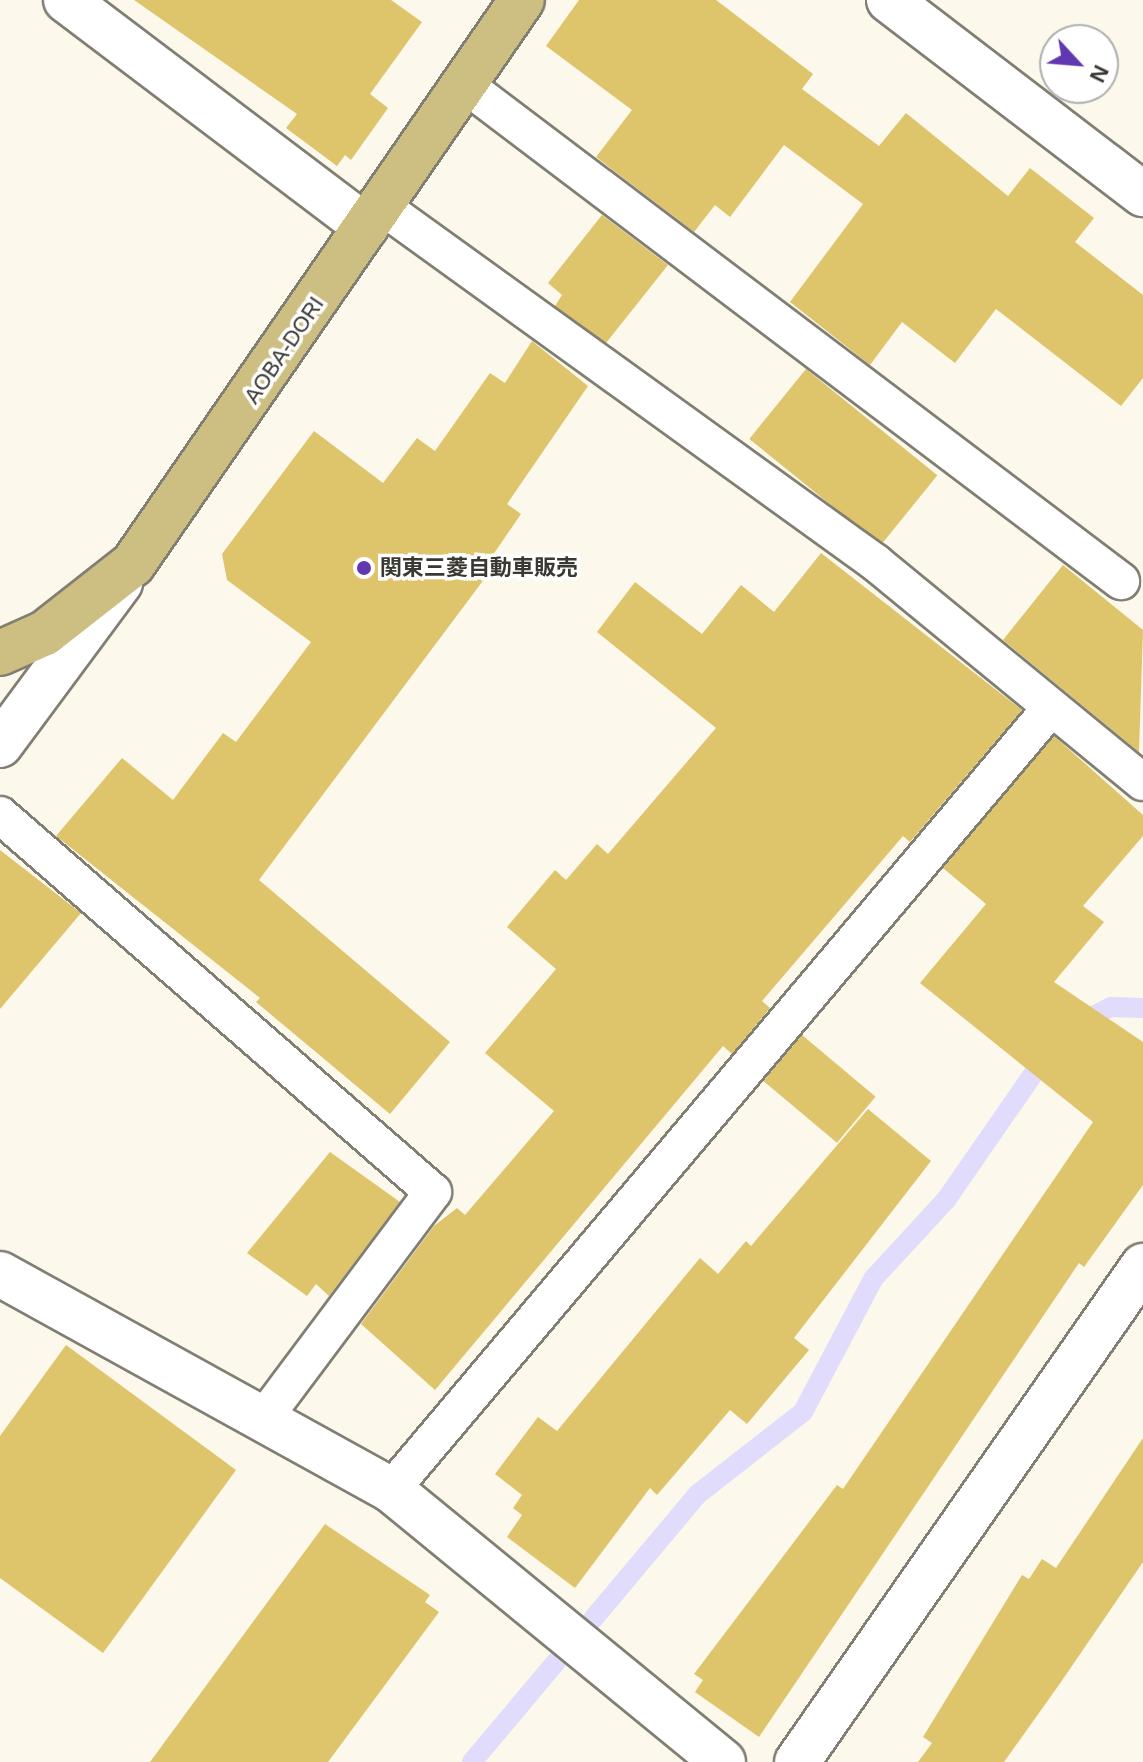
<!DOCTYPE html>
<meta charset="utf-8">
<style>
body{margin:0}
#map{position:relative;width:1143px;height:1762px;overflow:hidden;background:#fcf8ec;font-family:Arial,"Noto Sans JP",sans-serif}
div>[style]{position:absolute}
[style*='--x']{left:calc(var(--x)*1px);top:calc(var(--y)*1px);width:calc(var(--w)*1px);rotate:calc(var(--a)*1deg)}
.stream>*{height:20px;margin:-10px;padding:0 10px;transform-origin:10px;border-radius:10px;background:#e1dbfc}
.building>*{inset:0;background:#dec46b;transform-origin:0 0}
.roads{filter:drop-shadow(2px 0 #817e73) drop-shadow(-2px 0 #817e73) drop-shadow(0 2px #817e73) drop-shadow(0 -2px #817e73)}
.service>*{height:36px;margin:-18px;padding:0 18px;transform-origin:18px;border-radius:18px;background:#fff}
.minor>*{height:44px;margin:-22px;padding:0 22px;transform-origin:22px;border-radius:22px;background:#fff}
.primary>*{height:44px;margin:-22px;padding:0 22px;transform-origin:22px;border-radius:22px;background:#cdbe82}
.dots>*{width:22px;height:22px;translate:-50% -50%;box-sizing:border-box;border:4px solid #fff;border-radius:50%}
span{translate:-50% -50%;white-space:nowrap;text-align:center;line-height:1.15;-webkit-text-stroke:7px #fff;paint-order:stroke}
.street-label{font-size:22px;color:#393833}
.poi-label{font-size:22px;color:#393833;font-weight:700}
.left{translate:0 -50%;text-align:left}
.north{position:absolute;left:1039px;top:24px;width:80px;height:80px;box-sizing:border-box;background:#fff;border:2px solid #b0afad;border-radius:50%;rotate:116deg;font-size:22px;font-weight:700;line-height:32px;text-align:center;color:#393833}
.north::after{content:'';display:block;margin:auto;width:28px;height:36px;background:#6138b0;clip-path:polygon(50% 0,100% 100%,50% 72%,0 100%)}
</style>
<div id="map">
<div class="stream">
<div style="--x:1075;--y:1025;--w:40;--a:-26.6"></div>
<div style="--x:1111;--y:1007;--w:32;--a:2"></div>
<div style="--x:593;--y:1619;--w:163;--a:-50"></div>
<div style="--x:698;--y:1494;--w:133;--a:-38"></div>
<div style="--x:803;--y:1412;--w:150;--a:-62.2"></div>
<div style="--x:873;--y:1279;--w:108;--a:-47.3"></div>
<div style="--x:946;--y:1200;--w:178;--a:-55.3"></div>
<div style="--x:472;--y:1762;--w:131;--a:-50"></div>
</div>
<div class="building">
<div style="clip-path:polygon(134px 0,391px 0,422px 22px,370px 94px,388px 108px,351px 160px,345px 155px,337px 166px,286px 128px,297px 114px)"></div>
<div style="clip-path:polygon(579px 0,716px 0,813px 74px,802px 89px,879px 146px,906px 113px,1008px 196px,1030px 168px,1094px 218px,1075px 242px,1143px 295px,1143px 378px,1121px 406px,996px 309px,955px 363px,902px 322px,870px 365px,790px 302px,863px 204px,784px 145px,730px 217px,715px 205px,694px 232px,596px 157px,632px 110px,546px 46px)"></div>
<div style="clip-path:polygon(602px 215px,668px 265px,606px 343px,555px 306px,562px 295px,548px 283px)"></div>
<div style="clip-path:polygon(532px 341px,588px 386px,507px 504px,521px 514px,488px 562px,494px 566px,259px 880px,450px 1042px,390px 1114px,256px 1002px,260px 998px,56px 836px,122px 758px,173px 800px,223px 733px,236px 742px,311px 642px,227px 580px,222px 554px,314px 431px,383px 483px,417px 438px,435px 451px,490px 373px,505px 383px)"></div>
<div style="left:806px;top:369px;width:169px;height:90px;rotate:39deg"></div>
<div style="clip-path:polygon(821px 553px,1022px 710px,910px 842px,903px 836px,762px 1001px,770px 1008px,732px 1054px,723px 1046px,435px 1390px,361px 1324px,434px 1226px,457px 1208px,465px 1215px,554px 1111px,485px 1053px,556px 969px,507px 927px,555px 870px,566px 880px,597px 844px,608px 854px,716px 728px,597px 632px,635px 582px,702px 634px,741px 585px,774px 612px)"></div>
<div style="clip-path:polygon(1063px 565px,1143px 630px,1139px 752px,1003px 640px)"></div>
<div style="clip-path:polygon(1054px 736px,1143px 815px,1143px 836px,1083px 906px,1104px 922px,1054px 982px,1143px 1042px,1143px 1185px,1084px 1267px,1079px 1263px,759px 1737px,695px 1692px,703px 1680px,694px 1674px,837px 1485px,843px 1489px,1093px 1122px,920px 983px,986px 904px,943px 868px)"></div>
<div style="clip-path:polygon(0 850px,81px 913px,0 1009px)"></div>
<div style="left:802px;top:1035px;width:96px;height:60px;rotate:40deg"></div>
<div style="clip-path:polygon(868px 1109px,931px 1161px,794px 1338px,809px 1350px,747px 1424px,730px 1410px,657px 1495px,650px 1488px,575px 1588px,507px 1537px,522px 1515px,513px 1508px,522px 1495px,495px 1474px,538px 1417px,557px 1431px,700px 1258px,718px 1274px,746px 1241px,751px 1246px)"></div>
<div style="clip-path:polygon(330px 1152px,400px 1202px,329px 1296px,316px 1284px,307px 1296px,247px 1253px)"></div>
<div style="clip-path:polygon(66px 1345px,236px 1470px,103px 1653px,0 1578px,0 1436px)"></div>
<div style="clip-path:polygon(1143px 1438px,1143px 1562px,1061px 1682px,1004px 1762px,918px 1762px,932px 1743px,923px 1737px,1022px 1575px,1029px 1579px,1042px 1559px,1056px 1568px)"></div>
<div style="clip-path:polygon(325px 1524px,430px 1595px,425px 1602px,439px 1612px,328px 1762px,150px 1762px)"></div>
</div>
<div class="roads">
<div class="service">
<div style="--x:464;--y:84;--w:824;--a:37.11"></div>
<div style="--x:380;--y:205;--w:612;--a:35.82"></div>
<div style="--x:876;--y:563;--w:345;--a:39.4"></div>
<div style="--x:0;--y:815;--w:574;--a:41.05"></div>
<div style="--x:433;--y:1192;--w:284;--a:126.8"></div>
<div style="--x:391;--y:1490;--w:1022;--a:-49.84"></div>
</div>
<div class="minor">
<div style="--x:66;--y:0;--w:376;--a:37.1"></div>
<div style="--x:889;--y:0;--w:320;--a:37.4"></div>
<div style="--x:0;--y:745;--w:202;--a:-53.5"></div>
<div style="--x:0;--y:1274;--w:447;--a:28.9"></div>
<div style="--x:391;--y:1490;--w:429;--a:39.3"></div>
<div style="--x:797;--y:1762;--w:605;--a:-55.1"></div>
</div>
<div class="primary">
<div style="--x:0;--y:653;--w:49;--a:-24"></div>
<div style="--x:45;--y:633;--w:112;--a:-38.1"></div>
<div style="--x:133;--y:564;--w:685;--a:-55.41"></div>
</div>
</div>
<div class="dots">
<div style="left:364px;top:568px;background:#6138b0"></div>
</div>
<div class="street-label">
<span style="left:284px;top:350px;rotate:-56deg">AOBA-DORI</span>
</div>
<div class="poi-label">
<span class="left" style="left:380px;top:568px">関東三菱自動車販売</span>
</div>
<div class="north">N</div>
</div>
